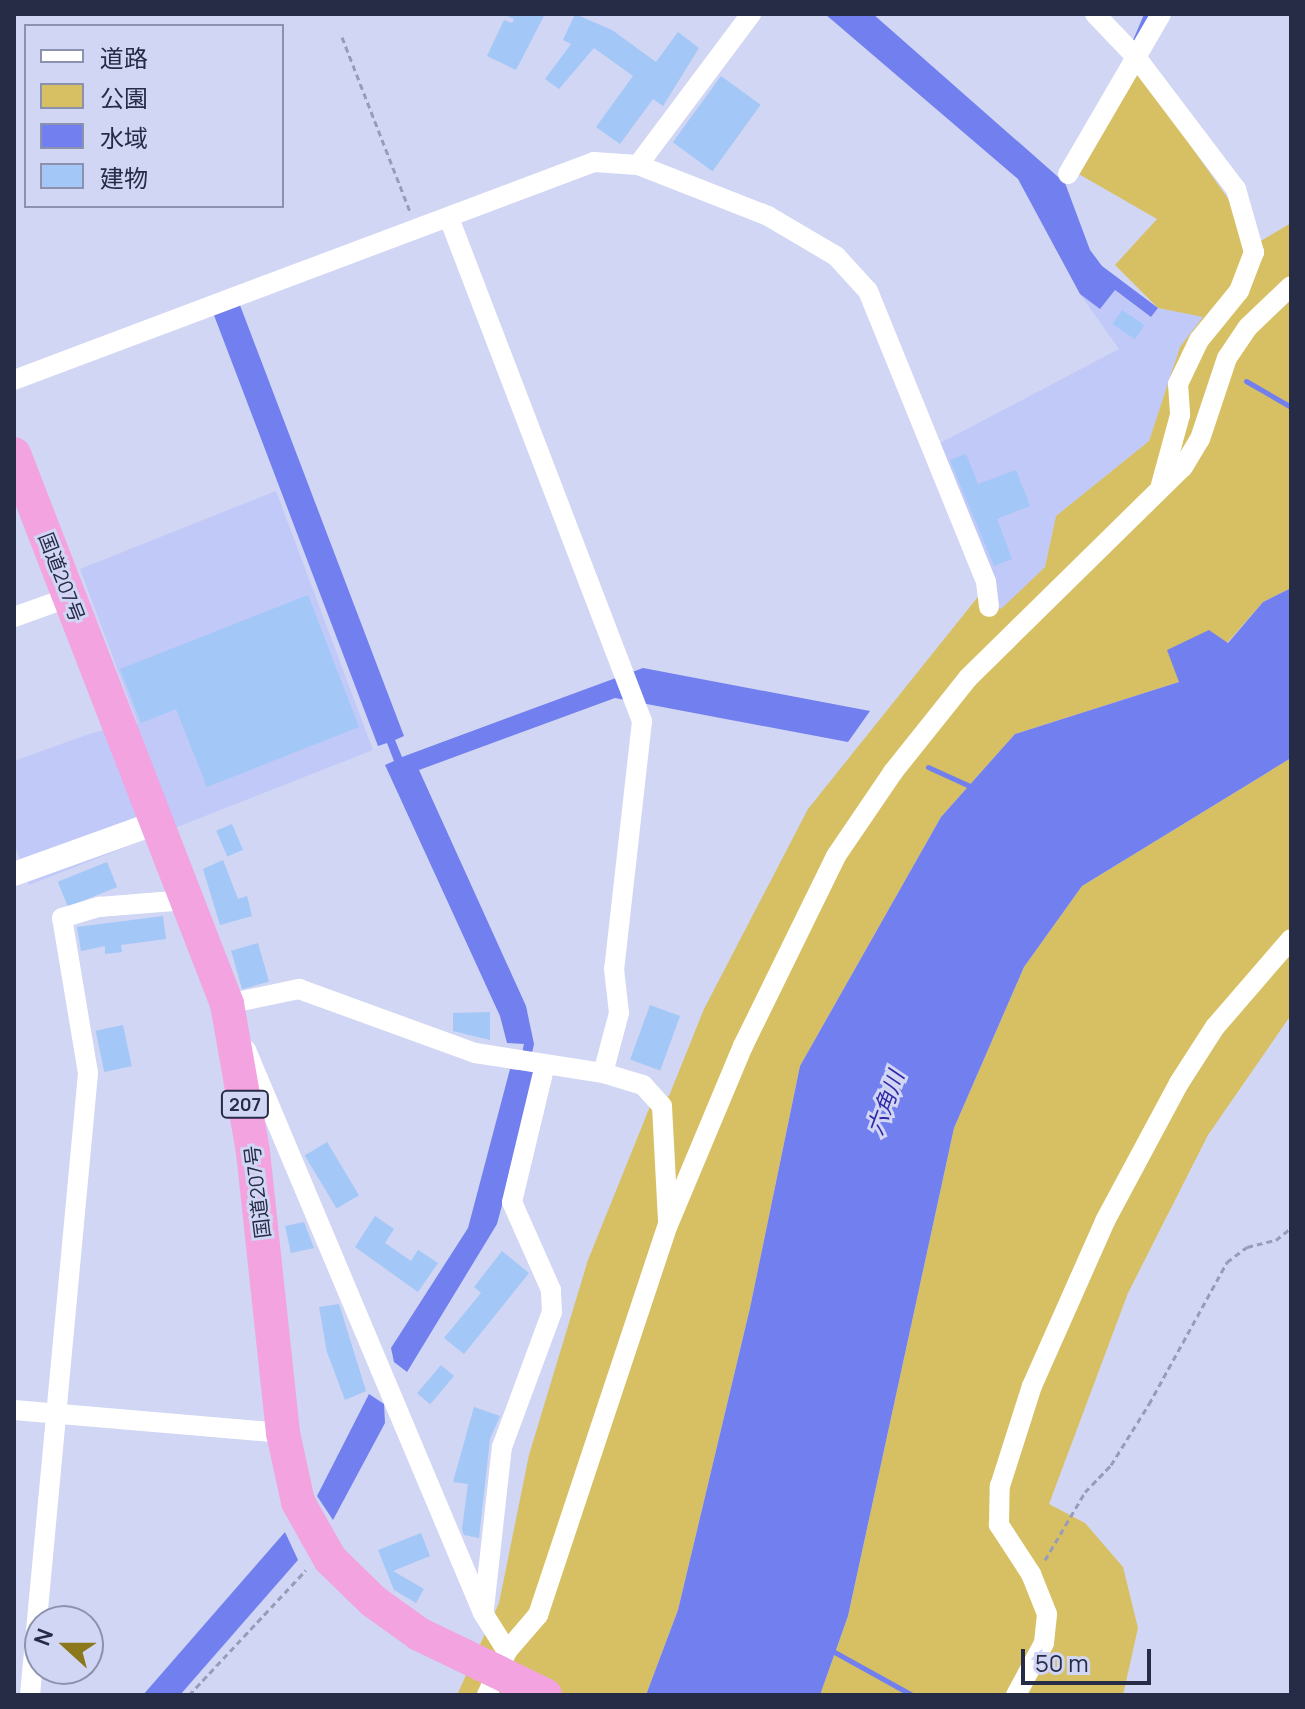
<!DOCTYPE html>
<meta charset="utf-8">
<style>
body{margin:0}
#map{position:relative;width:1305px;height:1709px;overflow:hidden;background:#d0d6f3;font-family:Manrope,"Noto Sans JP",sans-serif}
div>[style]{position:absolute}
[style*='--x']{left:calc(var(--x)*1px);top:calc(var(--y)*1px);width:calc(var(--w)*1px);rotate:calc(var(--a)*1deg)}
.built>*{inset:0;background:#c0c9f7}
.green>*{inset:0;background:#d7c064}
.water>*{inset:0;background:#727fee}
.stream>*{height:5px;margin:-2.5px;padding:0 2.5px;transform-origin:2.5px;border-radius:2.5px;background:#727fee}
.building>*{inset:0;background:#a3c7f7;transform-origin:0 0}
.path>*{height:3px;margin-top:-1.5px;transform-origin:0;background:repeating-linear-gradient(90deg,#979db9 0 6px,transparent 0 10px)}
.minor>*{height:20px;margin:-10px;padding:0 10px;transform-origin:10px;border-radius:10px;background:#fff}
.tertiary>*{height:24px;margin:-12px;padding:0 12px;transform-origin:12px;border-radius:12px;background:#fff}
.trunk>*{height:34px;margin:-17px;padding:0 17px;transform-origin:17px;border-radius:17px;background:#f2a3e0}
span{translate:-50% -50%;white-space:nowrap;text-align:center;line-height:1.15;-webkit-text-stroke:6px #d0d6f3;paint-order:stroke}
.shield-label span{padding:2px 6px;background:#d0d6f3;border:2px solid;border-radius:6px;-webkit-text-stroke-width:0}
.shield-label{font-size:18px;color:#262b46;font-weight:700}
.street-label{font-size:20px;color:#262b46}
.water-label{font-size:22px;color:#3328aa;font-style:italic}
.frame{position:absolute;inset:0;border:16px solid #262b46;pointer-events:none}
.legend{position:absolute;left:24px;top:24px;width:260px;height:184px;box-sizing:border-box;background:#d0d6f3;border:2px solid #8c92ae;margin:0;padding:10px 14px;list-style:none;font-size:24px;color:#262b46}
.legend li{display:flex;align-items:center;gap:16px;height:40px}
.legend b{width:40px;border:2px solid #8c92ae}
.north{position:absolute;left:24px;top:1605px;width:80px;height:80px;box-sizing:border-box;background:#d0d6f3;border:2px solid #8c92ae;border-radius:50%;rotate:291deg;font-size:22px;font-weight:700;line-height:32px;text-align:center;color:#262b46}
.north::after{content:'';display:block;margin:auto;width:28px;height:36px;background:#8c781c;clip-path:polygon(50% 0,100% 100%,50% 72%,0 100%)}
.scale{position:absolute;left:1021px;top:1649px;width:130px;height:36px;box-sizing:border-box;border:4px solid #262b46;border-top:0;padding-left:10px;font-size:24px;line-height:28px;white-space:nowrap;color:#262b46;-webkit-text-stroke:6px #d0d6f3;paint-order:stroke}
</style>
<div id="map">
<div class="built">
<div style="clip-path:polygon(1114px 290px,1151px 317px,1158px 308px,1204px 317px,1180px 347px,1149px 441px,1056px 516px,1045px 567px,1001px 610px,981px 593px,927px 450px,1119px 349px,1080px 294px,1100px 309px)"></div>
<div style="clip-path:polygon(276px 491px,373px 750px,29px 885px,14px 842px,14px 761px,92px 733px,138px 724px,80px 569px)"></div>
</div>
<div class="green">
<div style="clip-path:polygon(1136px 69px,1259px 242px,1291px 223px,1291px 588px,1263px 602px,1227px 643px,1179px 682px,1015px 734px,941px 817px,800px 1066px,750px 1308px,678px 1610px,646px 1695px,457px 1695px,499px 1603px,529px 1455px,588px 1260px,651px 1104px,669px 1096px,704px 1009px,808px 809px,981px 593px,1001px 609px,1045px 567px,1056px 516px,1149px 441px,1180px 347px,1203px 317px,1158px 308px,1115px 265px,1157px 219px,1077px 173px)"></div>
<div style="clip-path:polygon(1291px 758px,1291px 1015px,1208px 1135px,1128px 1293px,1049px 1504px,1085px 1523px,1123px 1567px,1138px 1628px,1123px 1695px,820px 1695px,848px 1616px,954px 1128px,1024px 967px,1082px 886px)"></div>
</div>
<div class="water">
<div style="clip-path:polygon(825px 14px,873px 14px,1065px 183px,1090px 250px,1102px 266px,1158px 308px,1151px 317px,1115px 290px,1100px 309px,1080px 294px,1018px 179px)"></div>
<div style="clip-path:polygon(238px 300px,404px 736px,395px 740px,402px 757px,643px 668px,870px 711px,848px 742px,615px 698px,419px 770px,526px 1006px,534px 1044px,528px 1071px,537px 1073px,497px 1224px,407px 1372px,394px 1362px,391px 1348px,468px 1228px,510px 1069px,518px 1070px,524px 1044px,507px 1043px,500px 1016px,385px 765px,394px 761px,387px 743px,378px 746px,212px 310px)"></div>
<div style="clip-path:polygon(1291px 588px,1291px 758px,1082px 886px,1024px 967px,954px 1128px,848px 1616px,820px 1695px,646px 1695px,678px 1610px,750px 1308px,800px 1066px,941px 817px,1015px 734px,1179px 682px,1167px 650px,1209px 630px,1228px 643px,1263px 602px)"></div>
<div style="clip-path:polygon(369px 1394px,384px 1404px,385px 1423px,333px 1520px,317px 1496px)"></div>
<div style="clip-path:polygon(285px 1532px,298px 1560px,180px 1695px,143px 1695px)"></div>
</div>
<div class="stream">
<div style="--x:1133;--y:45;--w:34;--a:-67"></div>
<div style="--x:1246;--y:381;--w:52;--a:30"></div>
<div style="--x:928;--y:767;--w:51;--a:24.5"></div>
<div style="--x:829;--y:1649;--w:95;--a:29"></div>
</div>
<div class="building">
<div style="clip-path:polygon(503px 14px,545px 14px,516px 70px,487px 56px,504px 20px,512px 23px,514px 19px)"></div>
<div style="clip-path:polygon(575px 14px,612px 30px,656px 62px,678px 32px,699px 48px,663px 106px,653px 99px,620px 144px,596px 127px,633px 76px,594px 48px,559px 89px,545px 79px,571px 44px,563px 40px)"></div>
<div style="left:721px;top:76px;width:49px;height:82px;rotate:36deg"></div>
<div style="left:1122px;top:310px;width:27px;height:17px;rotate:34deg"></div>
<div style="clip-path:polygon(966px 454px,978px 484px,1016px 470px,1030px 506px,997px 519px,1012px 559px,994px 566px,950px 460px)"></div>
<div style="clip-path:polygon(308px 595px,359px 727px,207px 787px,176px 709px,141px 723px,120px 669px)"></div>
<div style="left:232px;top:824px;width:28px;height:17px;rotate:67deg"></div>
<div style="clip-path:polygon(223px 860px,238px 899px,247px 896px,252px 916px,220px 925px,203px 869px)"></div>
<div style="left:107px;top:862px;width:27px;height:53px;rotate:68deg"></div>
<div style="clip-path:polygon(163px 916px,166px 939px,121px 945px,122px 952px,105px 954px,105px 946px,81px 951px,77px 927px)"></div>
<div style="left:258px;top:943px;width:40px;height:28px;rotate:74deg"></div>
<div style="left:650px;top:1005px;width:32px;height:58px;rotate:20deg"></div>
<div style="clip-path:polygon(490px 1012px,490px 1040px,453px 1031px,453px 1013px)"></div>
<div style="left:123px;top:1025px;width:42px;height:28px;rotate:78deg"></div>
<div style="left:327px;top:1142px;width:62px;height:26px;rotate:59deg"></div>
<div style="clip-path:polygon(375px 1216px,394px 1229px,385px 1243px,411px 1261px,418px 1250px,438px 1263px,418px 1292px,355px 1247px)"></div>
<div style="clip-path:polygon(304px 1222px,314px 1248px,291px 1253px,285px 1226px)"></div>
<div style="clip-path:polygon(502px 1251px,529px 1273px,464px 1354px,444px 1338px,481px 1293px,474px 1287px)"></div>
<div style="clip-path:polygon(339px 1304px,366px 1391px,345px 1400px,327px 1352px,319px 1307px)"></div>
<div style="left:441px;top:1365px;width:17px;height:37px;rotate:40deg"></div>
<div style="clip-path:polygon(474px 1407px,500px 1416px,490px 1439px,479px 1538px,464px 1535px,462px 1529px,468px 1484px,453px 1482px)"></div>
<div style="clip-path:polygon(421px 1533px,430px 1556px,393px 1571px,424px 1589px,416px 1603px,394px 1590px,378px 1550px)"></div>
</div>
<div class="path">
<div style="--x:342;--y:37;--w:187;--a:68.7"></div>
<div style="--x:1045;--y:1560;--w:79;--a:-59.5"></div>
<div style="--x:1085;--y:1492;--w:37;--a:-46"></div>
<div style="--x:1111;--y:1465;--w:72;--a:-58.1"></div>
<div style="--x:1149;--y:1404;--w:162;--a:-61.2"></div>
<div style="--x:1227;--y:1262;--w:25;--a:-37"></div>
<div style="--x:1247;--y:1247;--w:30;--a:-14"></div>
<div style="--x:1276;--y:1240;--w:19;--a:-39"></div>
<div style="--x:189;--y:1695;--w:171;--a:-46.9"></div>
</div>
<div class="minor">
<div style="--x:1095;--y:14;--w:59;--a:46.4"></div>
<div style="--x:1136;--y:57;--w:166;--a:52.9"></div>
<div style="--x:1236;--y:189;--w:66;--a:74.1"></div>
<div style="--x:1254;--y:252;--w:42;--a:111"></div>
<div style="--x:1239;--y:291;--w:63;--a:129.2"></div>
<div style="--x:1199;--y:340;--w:49;--a:115.5"></div>
<div style="--x:1178;--y:384;--w:31;--a:86"></div>
<div style="--x:1180;--y:415;--w:73;--a:105.2"></div>
<div style="--x:638;--y:165;--w:189;--a:-53.2"></div>
<div style="--x:1068;--y:174;--w:185;--a:-59.8"></div>
<div style="--x:449;--y:218;--w:539;--a:69.01"></div>
<div style="--x:642;--y:721;--w:250;--a:96.4"></div>
<div style="--x:614;--y:969;--w:44;--a:83.5"></div>
<div style="--x:619;--y:1013;--w:62;--a:104.9"></div>
<div style="--x:14;--y:380;--w:620;--a:-20.6"></div>
<div style="--x:594;--y:162;--w:44;--a:3.9"></div>
<div style="--x:638;--y:165;--w:140;--a:21.4"></div>
<div style="--x:768;--y:216;--w:79;--a:30.5"></div>
<div style="--x:836;--y:256;--w:47;--a:47.6"></div>
<div style="--x:868;--y:291;--w:314;--a:67.9"></div>
<div style="--x:986;--y:582;--w:25;--a:83"></div>
<div style="--x:14;--y:617;--w:59;--a:-19.7"></div>
<div style="--x:231;--y:1013;--w:10;--a:-114"></div>
<div style="--x:227;--y:1004;--w:74;--a:-11.8"></div>
<div style="--x:299;--y:989;--w:187;--a:20"></div>
<div style="--x:475;--y:1053;--w:130;--a:8.9"></div>
<div style="--x:603;--y:1073;--w:42;--a:16.7"></div>
<div style="--x:643;--y:1085;--w:28;--a:48"></div>
<div style="--x:662;--y:1106;--w:114;--a:87"></div>
<div style="--x:246;--y:1050;--w:611;--a:67.17"></div>
<div style="--x:483;--y:1613;--w:45;--a:57.7"></div>
<div style="--x:14;--y:1410;--w:270;--a:4.9"></div>
<div style="--x:484;--y:1609;--w:163;--a:-83.7"></div>
<div style="--x:502;--y:1447;--w:144;--a:-69.7"></div>
<div style="--x:552;--y:1312;--w:22;--a:-93"></div>
<div style="--x:551;--y:1290;--w:96;--a:-113.9"></div>
<div style="--x:512;--y:1202;--w:141;--a:-76.5"></div>
<div style="--x:30;--y:1695;--w:625;--a:-84.67"></div>
<div style="--x:88;--y:1073;--w:157;--a:-99.5"></div>
<div style="--x:62;--y:918;--w:39;--a:-17"></div>
<div style="--x:99;--y:907;--w:87;--a:-4.6"></div>
<div style="--x:487;--y:1695;--w:48;--a:-65.6"></div>
<div style="--x:507;--y:1651;--w:48;--a:-49.3"></div>
<div style="--x:538;--y:1615;--w:411;--a:-71.6"></div>
<div style="--x:668;--y:1225;--w:194;--a:-67.3"></div>
<div style="--x:743;--y:1046;--w:212;--a:-63.9"></div>
<div style="--x:836;--y:856;--w:102;--a:-55.8"></div>
<div style="--x:893;--y:772;--w:120;--a:-51.4"></div>
<div style="--x:968;--y:678;--w:301;--a:-44.5"></div>
<div style="--x:1183;--y:467;--w:33;--a:-59"></div>
<div style="--x:1200;--y:439;--w:85;--a:-71.6"></div>
<div style="--x:1227;--y:358;--w:37;--a:-56"></div>
<div style="--x:1248;--y:327;--w:59;--a:-43.6"></div>
<div style="--x:1016;--y:1695;--w:59;--a:-61.7"></div>
<div style="--x:1044;--y:1643;--w:29;--a:-84"></div>
<div style="--x:1047;--y:1614;--w:43;--a:-111.8"></div>
<div style="--x:1031;--y:1574;--w:59;--a:-123.1"></div>
<div style="--x:999;--y:1525;--w:39;--a:-89"></div>
<div style="--x:1000;--y:1486;--w:105;--a:-72.3"></div>
<div style="--x:1032;--y:1386;--w:180;--a:-66.1"></div>
<div style="--x:1105;--y:1221;--w:157;--a:-61.8"></div>
<div style="--x:1179;--y:1083;--w:67;--a:-57.3"></div>
<div style="--x:1215;--y:1027;--w:116;--a:-49.2"></div>
</div>
<div class="tertiary">
<div style="--x:14;--y:874;--w:151;--a:-19.8"></div>
</div>
<div class="trunk">
<div style="--x:14;--y:454;--w:590;--a:68.83"></div>
<div style="--x:227;--y:1004;--w:150;--a:80"></div>
<div style="--x:253;--y:1152;--w:283;--a:83.9"></div>
<div style="--x:283;--y:1433;--w:71;--a:77.7"></div>
<div style="--x:298;--y:1502;--w:65;--a:60.7"></div>
<div style="--x:330;--y:1559;--w:60;--a:44.3"></div>
<div style="--x:373;--y:1601;--w:57;--a:35.7"></div>
<div style="--x:419;--y:1634;--w:140;--a:25.8"></div>
</div>
<div class="shield-label">
<span style="left:245px;top:1104px">207</span>
</div>
<div class="street-label">
<span style="left:62px;top:577px;rotate:69deg">国道207号</span>
<span style="left:257px;top:1192px;rotate:-97deg">国道207号</span>
</div>
<div class="water-label">
<span style="left:886px;top:1103px;rotate:-70deg">六角川</span>
</div>
<div class="frame"></div>
<ul class="legend">
<li><b style="height:10px;background:#fff"></b>道路</li>
<li><b style="height:22px;background:#d7c064"></b>公園</li>
<li><b style="height:22px;background:#727fee"></b>水域</li>
<li><b style="height:22px;background:#a3c7f7"></b>建物</li>
</ul>
<div class="north">N</div>
<div class="scale">50 m</div>
</div>
